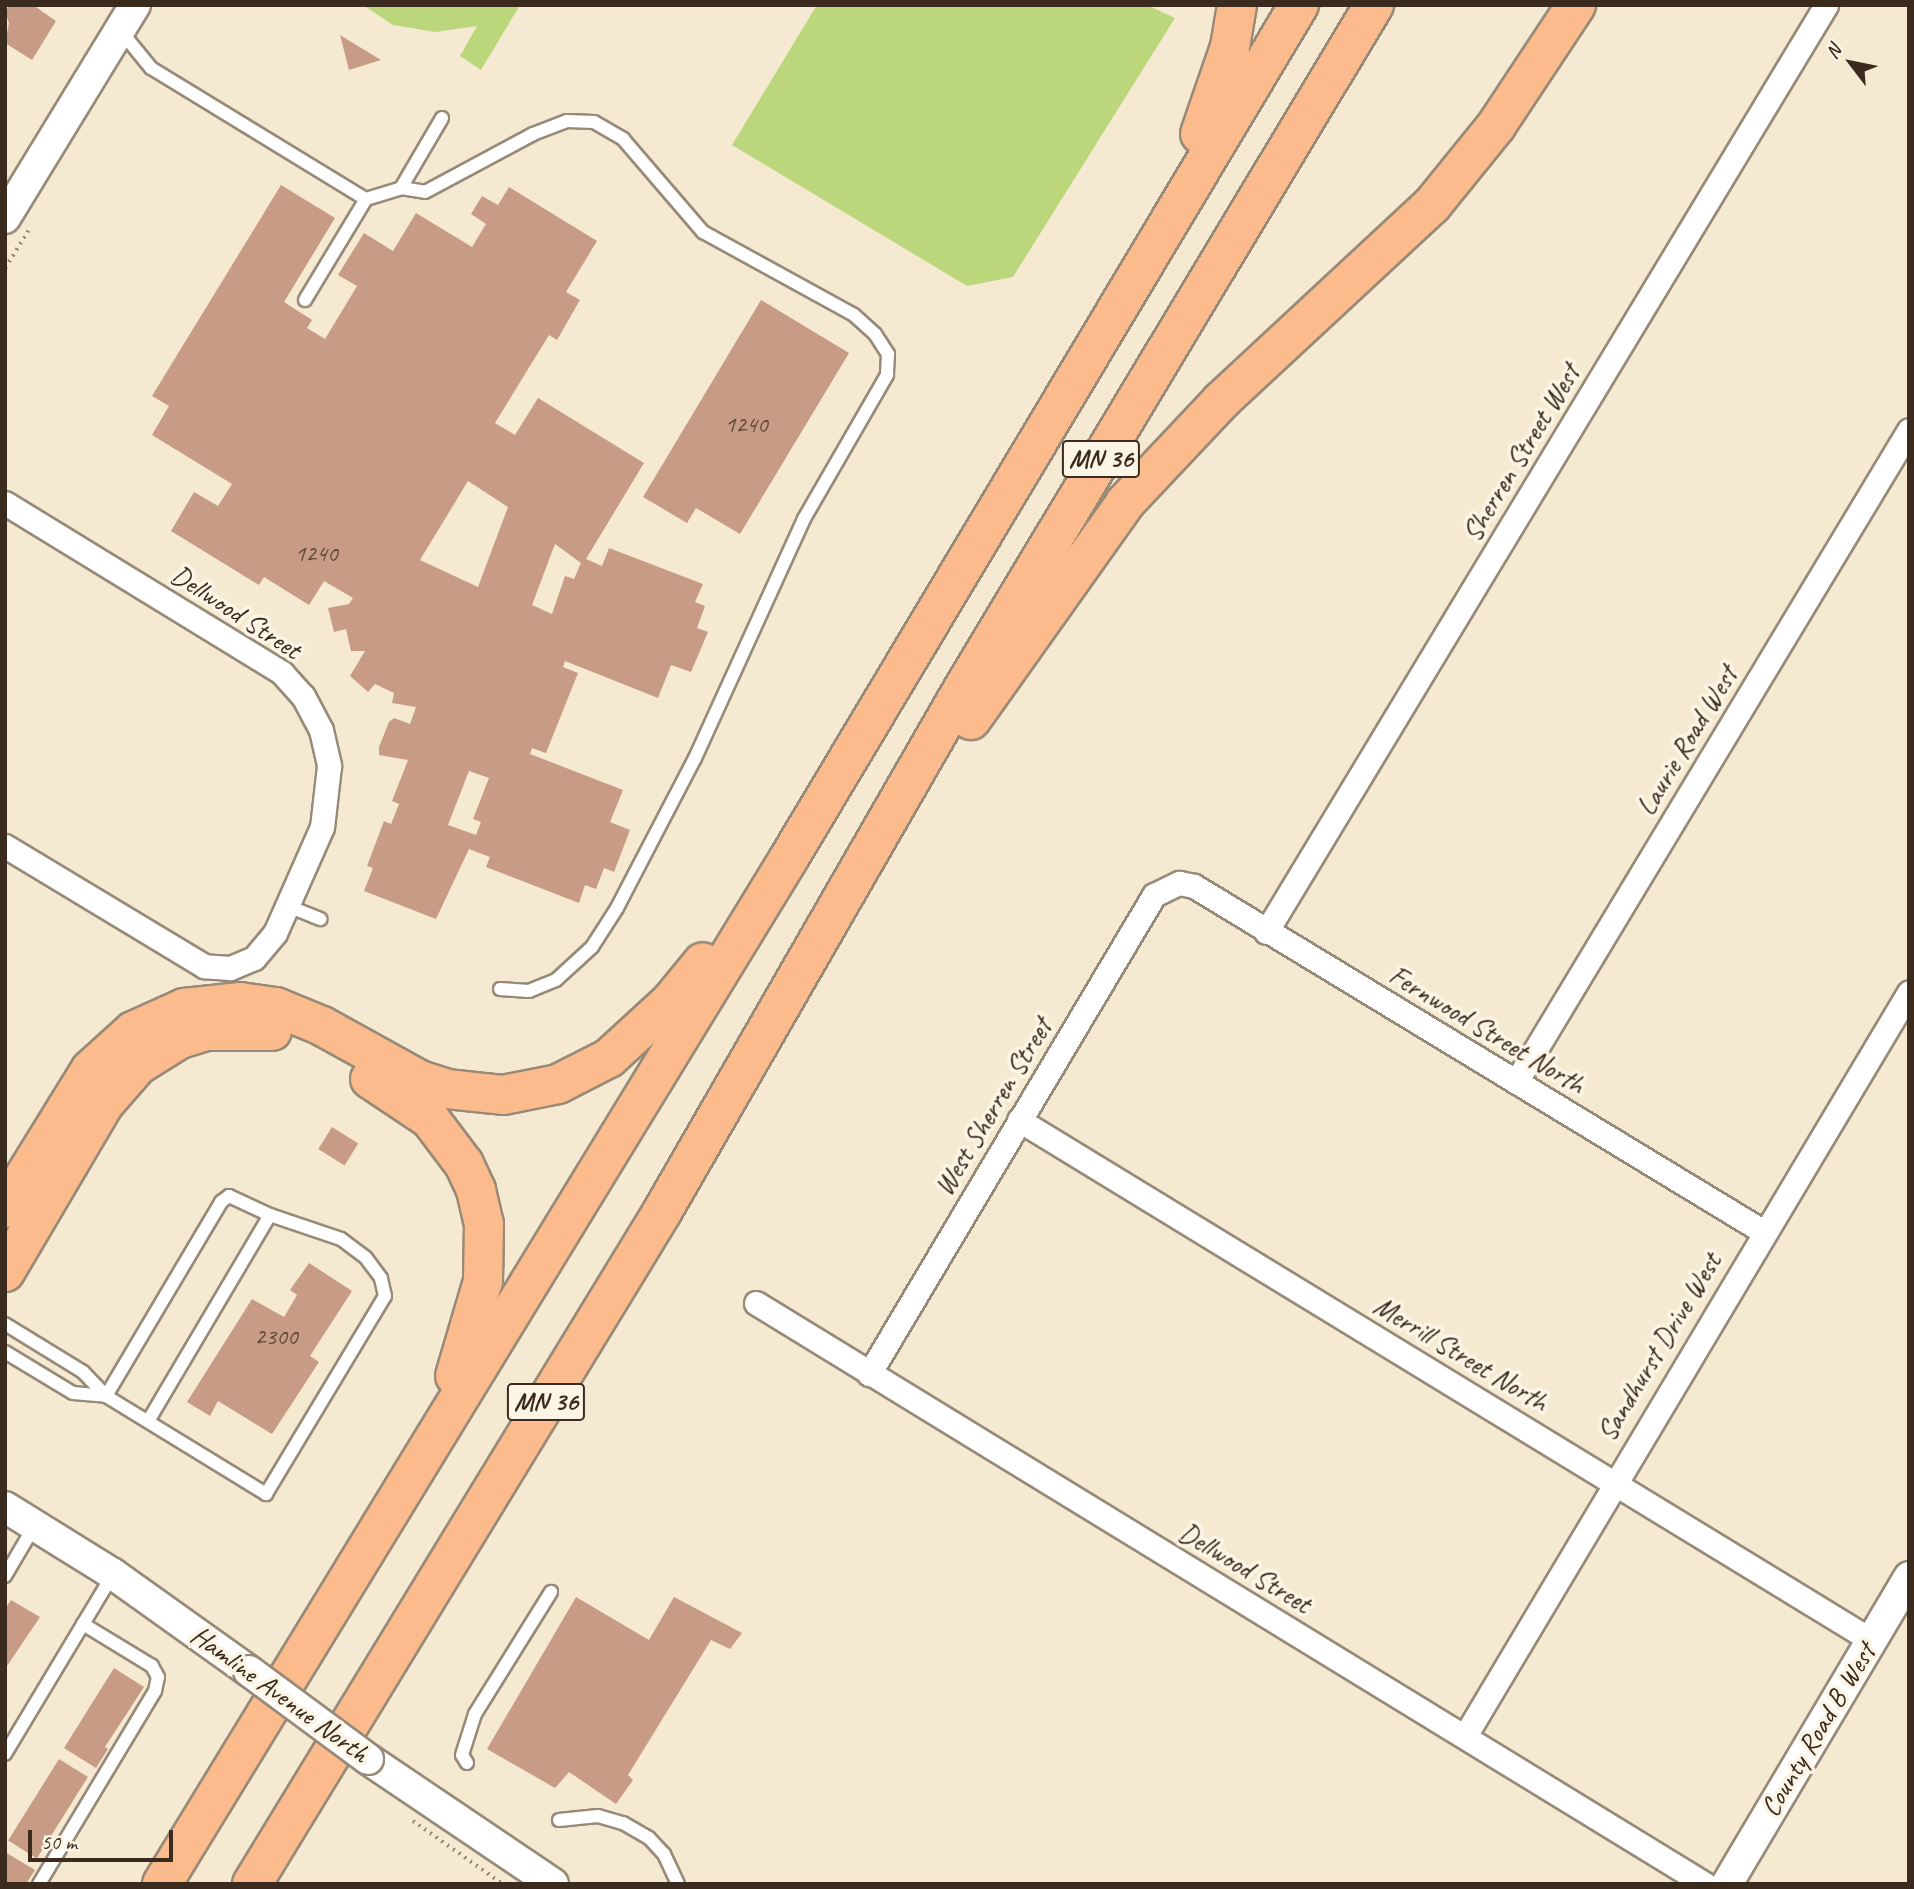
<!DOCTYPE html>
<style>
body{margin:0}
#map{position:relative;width:1914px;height:1889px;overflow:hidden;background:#f5ead1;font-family:Caveat,sans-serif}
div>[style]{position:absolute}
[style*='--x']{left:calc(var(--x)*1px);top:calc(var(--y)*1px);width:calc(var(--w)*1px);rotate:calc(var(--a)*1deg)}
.green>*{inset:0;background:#bcd67c}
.building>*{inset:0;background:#c79b86;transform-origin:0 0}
.path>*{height:3.5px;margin-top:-1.75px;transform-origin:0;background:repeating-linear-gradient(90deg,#988a78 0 2px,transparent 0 7px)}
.roads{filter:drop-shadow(2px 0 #988a78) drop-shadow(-2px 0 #988a78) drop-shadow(0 2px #988a78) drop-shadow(0 -2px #988a78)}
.service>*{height:12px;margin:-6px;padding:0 6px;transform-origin:6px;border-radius:6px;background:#fff}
.minor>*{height:23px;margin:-11.5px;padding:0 11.5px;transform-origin:11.5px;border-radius:11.5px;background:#fff}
.tertiary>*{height:30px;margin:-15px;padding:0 15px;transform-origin:15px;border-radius:15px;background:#fff}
.motorway>*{height:38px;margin:-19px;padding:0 19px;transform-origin:19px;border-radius:19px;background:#fbbb8c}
.bridges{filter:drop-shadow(2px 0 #988a78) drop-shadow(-2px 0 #988a78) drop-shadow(0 2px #988a78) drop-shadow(0 -2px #988a78)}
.tertiary-bridge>*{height:30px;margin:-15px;padding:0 15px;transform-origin:15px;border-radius:15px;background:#fff}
span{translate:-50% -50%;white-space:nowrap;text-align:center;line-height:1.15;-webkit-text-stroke:7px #fcf5e5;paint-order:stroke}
.number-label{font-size:24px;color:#5e4638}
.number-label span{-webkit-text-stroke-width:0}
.shield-label span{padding:2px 5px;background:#fcf5e5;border:2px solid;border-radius:5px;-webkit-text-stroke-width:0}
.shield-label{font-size:26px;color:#3b2a1e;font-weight:700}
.street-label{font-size:28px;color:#3b2a1e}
.frame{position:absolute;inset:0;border:7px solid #3b2a1e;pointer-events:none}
.north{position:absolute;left:1816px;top:28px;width:70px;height:70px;-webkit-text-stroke:5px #fcf5e5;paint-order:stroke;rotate:302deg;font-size:19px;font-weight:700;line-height:28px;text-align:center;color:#3b2a1e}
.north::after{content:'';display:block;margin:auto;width:24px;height:32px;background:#3b2a1e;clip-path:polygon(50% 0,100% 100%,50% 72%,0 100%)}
.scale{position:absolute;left:28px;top:1830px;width:145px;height:32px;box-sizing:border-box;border:4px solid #3b2a1e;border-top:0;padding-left:9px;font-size:21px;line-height:24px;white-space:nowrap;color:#3b2a1e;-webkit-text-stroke:5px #fcf5e5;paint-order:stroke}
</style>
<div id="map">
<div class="green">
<div style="clip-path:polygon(363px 5px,520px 5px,481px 70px,460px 56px,477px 26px,435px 32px,393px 25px)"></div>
<div style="clip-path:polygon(817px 5px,1147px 5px,1175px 18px,1013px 277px,967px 286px,732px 145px)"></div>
</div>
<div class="building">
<div style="clip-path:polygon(10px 5px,33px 5px,56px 21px,32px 60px,5px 43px,9px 23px,5px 12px)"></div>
<div style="clip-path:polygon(340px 35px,381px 60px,349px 70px)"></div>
<div style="clip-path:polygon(evenodd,281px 185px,335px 218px,284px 302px,312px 320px,307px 328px,325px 339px,357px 286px,338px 275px,364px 233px,393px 251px,416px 213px,472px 247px,486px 224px,471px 214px,482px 196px,498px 205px,509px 187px,597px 241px,566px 292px,580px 300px,557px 340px,549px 335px,495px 423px,515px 435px,538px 398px,644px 463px,586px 559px,602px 566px,609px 548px,703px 584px,695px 602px,705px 606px,697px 628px,708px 632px,691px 672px,671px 665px,658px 698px,565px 661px,563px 667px,578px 673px,546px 753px,532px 748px,530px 754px,623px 790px,610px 822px,630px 830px,614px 872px,604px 868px,596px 889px,585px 885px,579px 903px,486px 867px,490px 857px,469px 849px,436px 919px,364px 891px,373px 868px,367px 866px,384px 821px,391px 824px,399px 804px,392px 801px,408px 760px,379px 755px,379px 747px,389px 722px,394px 718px,410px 724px,416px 707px,392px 703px,394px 693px,375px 684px,368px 692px,350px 676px,365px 651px,351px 651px,346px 629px,334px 632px,328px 608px,349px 604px,353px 598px,324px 581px,309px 605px,264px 577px,259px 585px,171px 531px,194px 492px,218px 506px,232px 484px,152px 435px,169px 406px,152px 396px,281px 185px,468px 481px,508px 507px,478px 587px,420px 560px,468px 481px,281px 185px,555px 544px,581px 563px,574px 579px,565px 576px,552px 614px,532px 605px,555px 544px,281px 185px,469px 771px,489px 778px,473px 819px,481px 822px,476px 835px,448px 825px,469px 771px)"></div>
<div style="clip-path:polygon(761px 300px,849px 353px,740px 534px,696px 508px,687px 523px,643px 497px)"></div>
<div style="left:332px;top:1127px;width:31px;height:26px;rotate:32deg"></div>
<div style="clip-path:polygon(309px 1263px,352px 1291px,310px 1356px,319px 1362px,272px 1434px,218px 1401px,210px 1416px,187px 1402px,252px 1299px,284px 1317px,297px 1295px,290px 1290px)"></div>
<div style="clip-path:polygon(576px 1597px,649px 1640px,674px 1597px,742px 1633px,730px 1649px,711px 1640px,628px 1775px,633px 1780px,616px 1804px,569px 1772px,555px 1788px,487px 1749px)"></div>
<div style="clip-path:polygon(11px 1600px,40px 1617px,5px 1669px,5px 1609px)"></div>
<div style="clip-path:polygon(114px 1668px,144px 1687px,105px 1747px,108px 1749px,96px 1768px,64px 1748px)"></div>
<div style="left:59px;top:1759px;width:34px;height:96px;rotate:32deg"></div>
<div style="clip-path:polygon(5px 1852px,35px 1870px,26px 1884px,5px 1884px)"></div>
</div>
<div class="path">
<div style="--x:5;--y:268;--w:44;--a:-58.1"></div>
<div style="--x:413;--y:1821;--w:110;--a:35"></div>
</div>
<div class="roads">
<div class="service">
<div style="--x:120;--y:30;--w:49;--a:50.8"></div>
<div style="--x:151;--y:68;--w:252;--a:31.4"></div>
<div style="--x:366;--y:199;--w:37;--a:-17"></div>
<div style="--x:401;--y:188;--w:81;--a:-59.6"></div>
<div style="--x:401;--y:188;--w:24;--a:9"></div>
<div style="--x:425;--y:192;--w:123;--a:-28.2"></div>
<div style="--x:533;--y:134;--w:36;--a:-21"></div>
<div style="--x:567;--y:121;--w:27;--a:2"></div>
<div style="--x:594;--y:122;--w:34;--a:30"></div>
<div style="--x:623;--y:139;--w:123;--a:49.3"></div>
<div style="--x:703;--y:232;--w:172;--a:28.8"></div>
<div style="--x:854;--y:315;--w:28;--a:42"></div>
<div style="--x:875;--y:334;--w:24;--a:57"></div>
<div style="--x:888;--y:354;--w:21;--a:93"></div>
<div style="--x:887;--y:375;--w:166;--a:120"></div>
<div style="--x:804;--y:519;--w:263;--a:114.5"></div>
<div style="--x:695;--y:758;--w:169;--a:117.5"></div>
<div style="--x:617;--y:908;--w:46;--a:122.7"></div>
<div style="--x:592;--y:947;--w:49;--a:137.5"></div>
<div style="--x:556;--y:980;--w:29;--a:158"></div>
<div style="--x:529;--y:991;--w:29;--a:-176"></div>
<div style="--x:305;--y:300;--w:118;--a:-58.9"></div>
<div style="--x:288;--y:906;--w:35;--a:22"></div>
<div style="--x:5;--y:1324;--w:92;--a:31.6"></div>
<div style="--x:83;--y:1372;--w:33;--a:46"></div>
<div style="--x:106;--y:1396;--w:188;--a:31.5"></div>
<div style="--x:266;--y:1494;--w:231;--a:-59"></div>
<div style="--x:385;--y:1296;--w:18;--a:-103"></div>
<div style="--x:381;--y:1278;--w:26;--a:-127"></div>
<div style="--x:365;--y:1257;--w:30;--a:-143"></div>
<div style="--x:341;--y:1239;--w:75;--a:-161.3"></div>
<div style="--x:5;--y:1352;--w:79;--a:31.1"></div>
<div style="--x:73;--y:1393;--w:33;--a:5"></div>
<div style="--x:106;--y:1396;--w:226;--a:-59.3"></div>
<div style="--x:221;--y:1202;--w:10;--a:-37"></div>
<div style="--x:229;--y:1196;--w:45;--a:24.9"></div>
<div style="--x:270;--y:1215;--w:239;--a:120.6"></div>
<div style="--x:5;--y:1576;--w:59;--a:-59.5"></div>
<div style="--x:5;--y:1754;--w:210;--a:-59"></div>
<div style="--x:467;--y:1763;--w:9;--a:-122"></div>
<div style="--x:462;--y:1755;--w:43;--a:-72.4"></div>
<div style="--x:475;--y:1714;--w:144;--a:-58.1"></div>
<div style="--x:559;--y:1820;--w:39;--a:-6"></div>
<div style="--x:598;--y:1816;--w:26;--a:16"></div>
<div style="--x:623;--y:1823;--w:30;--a:30"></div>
<div style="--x:649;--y:1838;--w:22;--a:47"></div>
<div style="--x:664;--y:1854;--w:33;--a:65"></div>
<div style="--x:39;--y:1884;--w:225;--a:-59"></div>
<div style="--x:155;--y:1691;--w:14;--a:-78"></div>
<div style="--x:158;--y:1677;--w:13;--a:-119"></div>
<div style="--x:152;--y:1666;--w:81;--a:-148.7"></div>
</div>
<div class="minor">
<div style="--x:5;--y:503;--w:325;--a:31.5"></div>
<div style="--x:282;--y:673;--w:31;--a:48"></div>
<div style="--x:303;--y:696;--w:38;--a:62"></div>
<div style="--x:321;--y:730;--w:37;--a:77"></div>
<div style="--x:329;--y:766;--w:61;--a:96.5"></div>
<div style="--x:322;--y:827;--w:116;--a:113.9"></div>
<div style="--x:275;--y:933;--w:33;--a:130"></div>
<div style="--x:254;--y:958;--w:26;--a:157"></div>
<div style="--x:230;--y:968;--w:26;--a:-176"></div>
<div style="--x:204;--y:966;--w:232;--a:-148.9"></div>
<div style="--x:1266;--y:932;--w:1083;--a:-58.86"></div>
<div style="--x:1516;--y:1082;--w:761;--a:-58.92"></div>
<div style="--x:1019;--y:1120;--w:998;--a:31.4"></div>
<div style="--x:756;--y:1303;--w:1113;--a:31.48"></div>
<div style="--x:869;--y:1374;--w:557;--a:-59.25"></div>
<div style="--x:1154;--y:895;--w:28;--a:-26"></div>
<div style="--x:1179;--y:883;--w:15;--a:11"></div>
<div style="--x:1194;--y:886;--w:667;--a:31.26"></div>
<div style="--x:1465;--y:1736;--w:866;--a:-59.17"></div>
</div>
<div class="tertiary">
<div style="--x:5;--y:218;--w:250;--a:-58.6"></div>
<div style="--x:5;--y:1507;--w:127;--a:31.8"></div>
<div style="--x:113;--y:1574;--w:167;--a:35.5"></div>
<div style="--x:368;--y:1759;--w:223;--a:34"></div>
<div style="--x:1727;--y:1884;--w:357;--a:-59.3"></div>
</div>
<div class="motorway">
<div style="--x:1200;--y:134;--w:92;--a:-71"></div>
<div style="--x:1230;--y:47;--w:43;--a:-80.5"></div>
<div style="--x:971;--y:720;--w:266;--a:-54.6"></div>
<div style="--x:1125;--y:503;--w:140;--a:-46.7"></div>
<div style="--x:1221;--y:401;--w:288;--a:-42.9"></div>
<div style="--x:1432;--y:205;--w:102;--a:-51"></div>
<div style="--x:1496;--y:126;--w:145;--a:-56.5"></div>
<div style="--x:370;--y:1079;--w:72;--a:33.7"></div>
<div style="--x:430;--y:1119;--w:56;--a:52.9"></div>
<div style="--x:464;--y:1164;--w:29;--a:65"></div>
<div style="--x:476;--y:1190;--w:35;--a:77"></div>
<div style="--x:484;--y:1224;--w:57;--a:91"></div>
<div style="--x:483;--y:1281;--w:99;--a:106.4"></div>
<div style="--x:5;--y:1208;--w:163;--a:-58.3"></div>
<div style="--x:91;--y:1069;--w:57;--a:-42.1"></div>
<div style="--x:133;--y:1031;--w:56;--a:-24.3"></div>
<div style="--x:184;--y:1008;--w:56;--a:-6.1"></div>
<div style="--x:240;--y:1002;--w:36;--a:8"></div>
<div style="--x:276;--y:1007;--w:50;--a:22.4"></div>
<div style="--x:322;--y:1026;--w:112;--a:28.9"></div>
<div style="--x:420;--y:1080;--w:28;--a:18"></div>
<div style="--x:447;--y:1089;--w:56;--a:6.1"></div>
<div style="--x:503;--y:1095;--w:56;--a:-11.3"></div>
<div style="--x:558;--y:1084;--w:57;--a:-27"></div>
<div style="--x:609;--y:1058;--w:84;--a:-42.6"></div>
<div style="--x:671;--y:1001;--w:50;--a:-50.6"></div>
<div style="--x:5;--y:1272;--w:195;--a:-59.5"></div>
<div style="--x:104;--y:1104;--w:52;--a:-48.9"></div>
<div style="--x:138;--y:1065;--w:49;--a:-31.8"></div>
<div style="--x:180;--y:1039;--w:28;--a:-17"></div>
<div style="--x:207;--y:1031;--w:65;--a:0"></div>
<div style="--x:162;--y:1884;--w:1202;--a:-58.57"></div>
<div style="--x:789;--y:858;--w:994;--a:-59.13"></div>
<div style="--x:252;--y:1884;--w:787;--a:-58.61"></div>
<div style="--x:662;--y:1212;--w:606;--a:-60.09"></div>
<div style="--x:964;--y:687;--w:796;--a:-58.99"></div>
</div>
</div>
<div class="bridges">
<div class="tertiary-bridge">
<div style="--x:249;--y:1671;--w:148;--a:36.5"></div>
</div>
</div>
<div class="number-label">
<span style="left:746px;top:425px">1240</span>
<span style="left:316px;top:554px">1240</span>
<span style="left:276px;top:1337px">2300</span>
</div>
<div class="shield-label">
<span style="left:1101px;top:459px">MN 36</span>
<span style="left:546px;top:1402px">MN 36</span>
</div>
<div class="street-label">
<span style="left:1521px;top:453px;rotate:-59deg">Sherren Street West</span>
<span style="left:236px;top:612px;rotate:33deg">Dellwood Street</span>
<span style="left:1687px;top:741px;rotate:-59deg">Laurie Road West</span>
<span style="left:1487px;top:1030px;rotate:31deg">Fernwood Street North</span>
<span style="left:993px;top:1107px;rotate:-59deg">West Sherren Street</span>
<span style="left:1659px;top:1347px;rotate:-59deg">Sandhurst Drive West</span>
<span style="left:1461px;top:1354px;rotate:31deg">Merrill Street North</span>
<span style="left:1245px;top:1568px;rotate:31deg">Dellwood Street</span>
<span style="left:280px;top:1694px;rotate:36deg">Hamline Avenue North</span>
<span style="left:1818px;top:1730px;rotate:-59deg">County Road B West</span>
</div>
<div class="frame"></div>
<div class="north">N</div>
<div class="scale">50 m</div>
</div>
